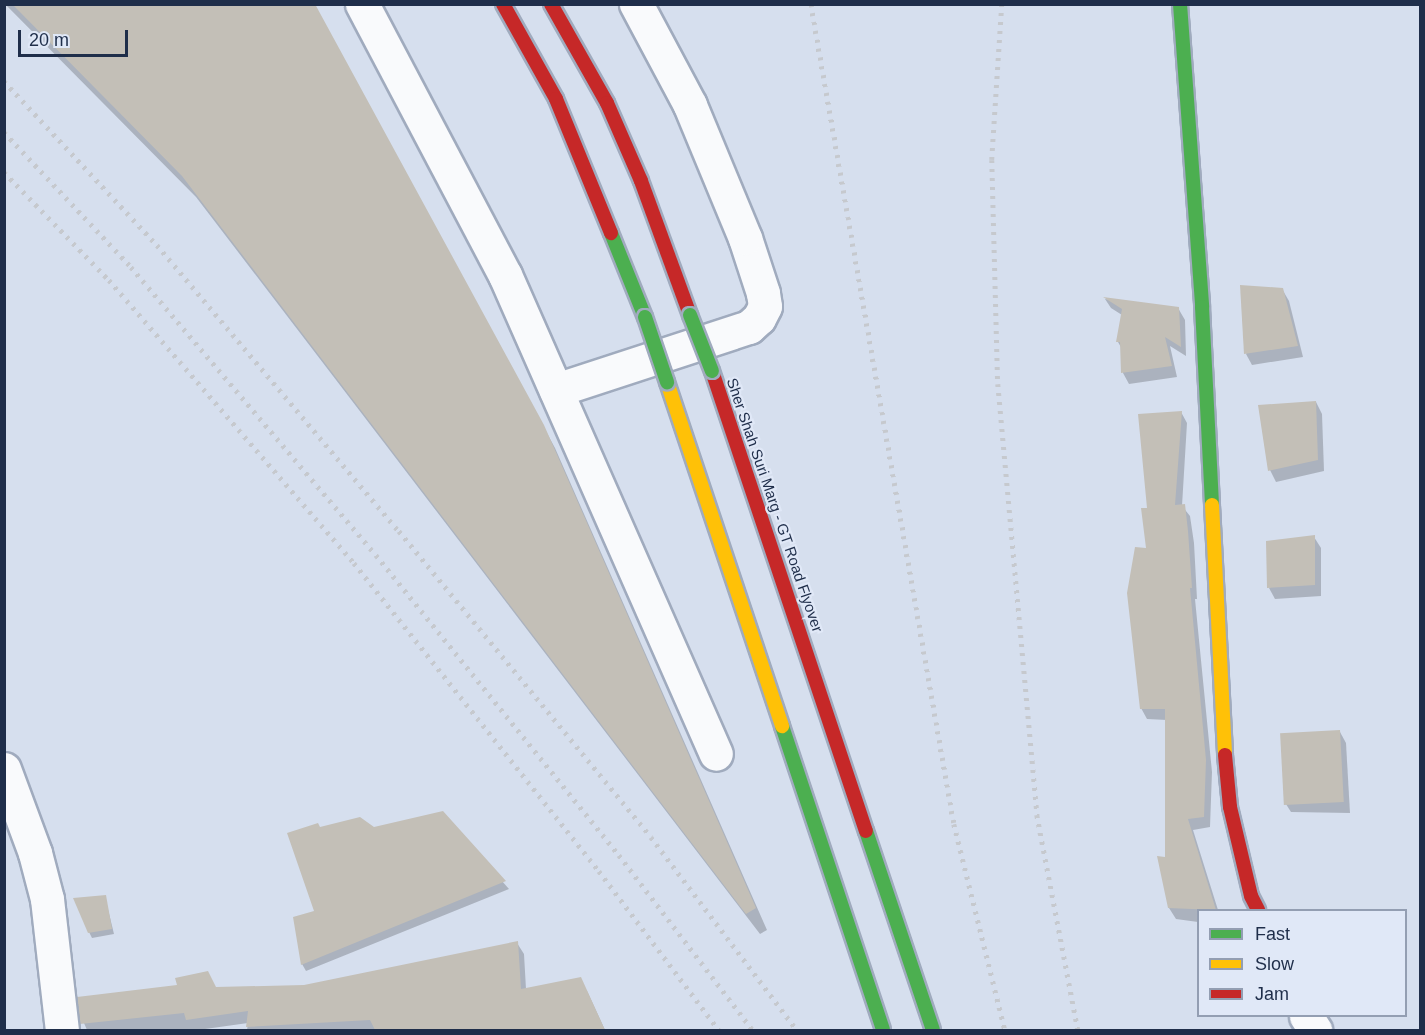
<!DOCTYPE html>
<style>
body{margin:0}
#map{position:relative;width:1425px;height:1035px;overflow:hidden;background:#d6dfee;font-family:Helvetica,sans-serif}
div>[style]{position:absolute}
[style*='--x']{left:calc(var(--x)*1px);top:calc(var(--y)*1px);width:calc(var(--w)*1px);rotate:calc(var(--a)*1deg)}
.shadow>*{inset:0;background:#0003}
.building>*{inset:0;background:#c3bfb7;transform-origin:0 0}
.roads{filter:drop-shadow(2px 0 #a0abbe) drop-shadow(-2px 0 #a0abbe) drop-shadow(0 2px #a0abbe) drop-shadow(0 -2px #a0abbe)}
.street>*{height:33px;margin:-16.5px;padding:0 16.5px;transform-origin:16.5px;border-radius:16.5px;background:#f9fafc}
.fast>*{height:14px;margin:-7px;padding:0 7px;transform-origin:7px;border-radius:7px;background:#4caf50}
.slow>*{height:14px;margin:-7px;padding:0 7px;transform-origin:7px;border-radius:7px;background:#ffc107}
.jam>*{height:14px;margin:-7px;padding:0 7px;transform-origin:7px;border-radius:7px;background:#c62828}
.rail>*{height:4.5px;margin-top:-2.25px;transform-origin:0;background:repeating-linear-gradient(90deg,#c6c9ce 0 3px,transparent 0 9px)}
.bridges{filter:drop-shadow(2px 0 #a0abbe) drop-shadow(-2px 0 #a0abbe) drop-shadow(0 2px #a0abbe) drop-shadow(0 -2px #a0abbe)}
.fast-bridge>*{height:14px;margin:-7px;padding:0 7px;transform-origin:7px;border-radius:7px;background:#4caf50}
span{translate:-50% -50%;white-space:nowrap;text-align:center;line-height:1.15;-webkit-text-stroke:4.5px #e0e8f7;paint-order:stroke}
.street-label{font-size:15px;color:#1f2e4a}
.frame{position:absolute;inset:0;border:6px solid #1f2e4a;pointer-events:none}
.legend{position:absolute;left:1197px;top:909px;width:210px;height:108px;box-sizing:border-box;background:#e0e8f7;border:2px solid #939eb2;margin:0;padding:8px 10px;list-style:none;font-size:18px;color:#1f2e4a}
.legend li{display:flex;align-items:center;gap:12px;height:30px}
.legend b{width:30px;border:2px solid #939eb2}
.scale{position:absolute;left:18px;top:30px;width:110px;height:27px;box-sizing:border-box;border:3px solid #1f2e4a;border-top:0;padding-left:8px;font-size:18px;line-height:21px;white-space:nowrap;color:#1f2e4a;-webkit-text-stroke:4px #e0e8f7;paint-order:stroke}
</style>
<div id="map">
<div class="shadow">
<div style="clip-path:polygon(5px 4px,314px 4px,555px 448px,767px 930px,760px 934px,196px 197px)"></div>
<div style="clip-path:polygon(1282px 289px,1289px 301px,1303px 357px,1252px 365px,1246px 354px)"></div>
<div style="clip-path:polygon(1105px 299px,1178px 308px,1185px 320px,1186px 356px,1170px 346px,1177px 377px,1129px 384px,1123px 373px,1122px 349px,1118px 342px,1122px 315px,1111px 308px)"></div>
<div style="clip-path:polygon(1316px 402px,1322px 414px,1324px 471px,1276px 482px,1270px 470px)"></div>
<div style="clip-path:polygon(1181px 412px,1187px 423px,1182px 506px,1190px 516px,1194px 543px,1197px 599px,1195px 599px,1212px 772px,1210px 827px,1193px 830px,1218px 910px,1198px 910px,1198px 922px,1176px 919px,1169px 908px,1167px 720px,1147px 719px,1141px 708px,1149px 509px)"></div>
<div style="clip-path:polygon(1314px 537px,1321px 548px,1321px 596px,1275px 599px,1269px 588px)"></div>
<div style="clip-path:polygon(1340px 732px,1346px 743px,1350px 813px,1291px 812px,1284px 801px)"></div>
<div style="clip-path:polygon(442px 813px,509px 889px,306px 971px,302px 964px,316px 912px,319px 828px,373px 828px)"></div>
<div style="clip-path:polygon(105px 897px,114px 934px,92px 938px,89px 932px)"></div>
<div style="clip-path:polygon(517px 943px,524px 954px,526px 989px,587px 991px,605px 1030px,247px 1030px,248px 1023px,198px 1030px,87px 1030px,81px 1016px,217px 989px,304px 987px)"></div>
</div>
<div class="building">
<div style="clip-path:polygon(12px 4px,315px 4px,544px 425px,756px 908px,746px 914px,182px 176px)"></div>
<div style="clip-path:polygon(1240px 285px,1283px 288px,1298px 346px,1244px 354px)"></div>
<div style="clip-path:polygon(1103px 297px,1179px 307px,1181px 347px,1165px 337px,1172px 366px,1121px 373px,1120px 342px,1116px 342px,1122px 309px)"></div>
<div style="clip-path:polygon(1316px 401px,1318px 460px,1268px 471px,1258px 405px)"></div>
<div style="clip-path:polygon(1182px 411px,1175px 505px,1185px 504px,1188px 531px,1192px 588px,1190px 588px,1206px 760px,1204px 817px,1188px 819px,1216px 910px,1168px 908px,1157px 856px,1165px 857px,1165px 709px,1140px 709px,1127px 593px,1135px 547px,1146px 548px,1141px 508px,1147px 508px,1138px 414px)"></div>
<div style="clip-path:polygon(1315px 535px,1315px 585px,1267px 588px,1266px 541px)"></div>
<div style="left:1340px;top:730px;width:72px;height:60px;rotate:87deg"></div>
<div style="clip-path:polygon(443px 811px,506px 881px,301px 965px,293px 917px,314px 911px,287px 833px,318px 823px,320px 827px,360px 817px,374px 827px)"></div>
<div style="clip-path:polygon(106px 895px,112px 929px,88px 933px,73px 898px)"></div>
<div style="clip-path:polygon(518px 941px,521px 989px,581px 977px,605px 1030px,375px 1030px,370px 1020px,246px 1027px,248px 1011px,186px 1020px,184px 1013px,80px 1024px,77px 997px,177px 985px,175px 978px,208px 971px,216px 987px,304px 985px)"></div>
</div>
<div class="roads">
<div class="street">
<div style="--x:362;--y:4;--w:306;--a:62.2"></div>
<div style="--x:505;--y:275;--w:523;--a:66.23"></div>
<div style="--x:556;--y:390;--w:203;--a:-18.1"></div>
<div style="--x:749;--y:327;--w:13;--a:-42"></div>
<div style="--x:759;--y:318;--w:13;--a:-63"></div>
<div style="--x:765;--y:306;--w:13;--a:-99"></div>
<div style="--x:763;--y:293;--w:58;--a:-108.1"></div>
<div style="--x:745;--y:238;--w:144;--a:-112.5"></div>
<div style="--x:690;--y:105;--w:115;--a:-118.1"></div>
<div style="--x:4;--y:769;--w:90;--a:69.7"></div>
<div style="--x:35;--y:853;--w:48;--a:75.4"></div>
<div style="--x:47;--y:899;--w:132;--a:83.5"></div>
<div style="--x:1306;--y:1016;--w:17;--a:57"></div>
</div>
<div class="fast">
<div style="--x:1180;--y:4;--w:304;--a:85.8"></div>
<div style="--x:1202;--y:307;--w:198;--a:87.1"></div>
<div style="--x:611;--y:233;--w:91;--a:68"></div>
<div style="--x:782;--y:726;--w:320;--a:71.6"></div>
<div style="--x:866;--y:831;--w:210;--a:71.4"></div>
</div>
<div class="slow">
<div style="--x:667;--y:382;--w:363;--a:71.5"></div>
<div style="--x:1212;--y:505;--w:250;--a:87"></div>
</div>
<div class="jam">
<div style="--x:503;--y:4;--w:109;--a:60.8"></div>
<div style="--x:556;--y:99;--w:145;--a:67.7"></div>
<div style="--x:551;--y:4;--w:114;--a:60.5"></div>
<div style="--x:607;--y:103;--w:85;--a:66.4"></div>
<div style="--x:641;--y:181;--w:143;--a:69.9"></div>
<div style="--x:712;--y:371;--w:485;--a:71.5"></div>
<div style="--x:1225;--y:755;--w:52;--a:84.5"></div>
<div style="--x:1230;--y:807;--w:91;--a:76.7"></div>
<div style="--x:1251;--y:896;--w:16;--a:63"></div>
</div>
</div>
<div class="rail">
<div style="--x:811;--y:4;--w:832;--a:80.11"></div>
<div style="--x:954;--y:824;--w:212;--a:76.1"></div>
<div style="--x:1002;--y:4;--w:156;--a:93.7"></div>
<div style="--x:992;--y:160;--w:224;--a:88.5"></div>
<div style="--x:998;--y:384;--w:433;--a:84.8"></div>
<div style="--x:1037;--y:815;--w:219;--a:79.2"></div>
<div style="--x:4;--y:81;--w:224;--a:47"></div>
<div style="--x:157;--y:245;--w:375;--a:49.8"></div>
<div style="--x:399;--y:531;--w:396;--a:50.5"></div>
<div style="--x:651;--y:837;--w:242;--a:52.9"></div>
<div style="--x:4;--y:132;--w:185;--a:46.7"></div>
<div style="--x:131;--y:267;--w:378;--a:49.6"></div>
<div style="--x:376;--y:555;--w:386;--a:51"></div>
<div style="--x:619;--y:855;--w:220;--a:52.6"></div>
<div style="--x:4;--y:172;--w:151;--a:45.8"></div>
<div style="--x:109;--y:280;--w:374;--a:49.1"></div>
<div style="--x:354;--y:563;--w:394;--a:51.5"></div>
<div style="--x:599;--y:871;--w:199;--a:53"></div>
</div>
<div class="bridges">
<div class="fast-bridge">
<div style="--x:690;--y:315;--w:60;--a:68.6"></div>
<div style="--x:645;--y:317;--w:69;--a:71.3"></div>
</div>
</div>
<div class="street-label">
<span style="left:775px;top:505px;rotate:71deg">Sher Shah Suri Marg - GT Road Flyover</span>
</div>
<div class="frame"></div>
<ul class="legend">
<li><b style="height:8px;background:#4caf50"></b>Fast</li>
<li><b style="height:8px;background:#ffc107"></b>Slow</li>
<li><b style="height:8px;background:#c62828"></b>Jam</li>
</ul>
<div class="scale">20 m</div>
</div>
